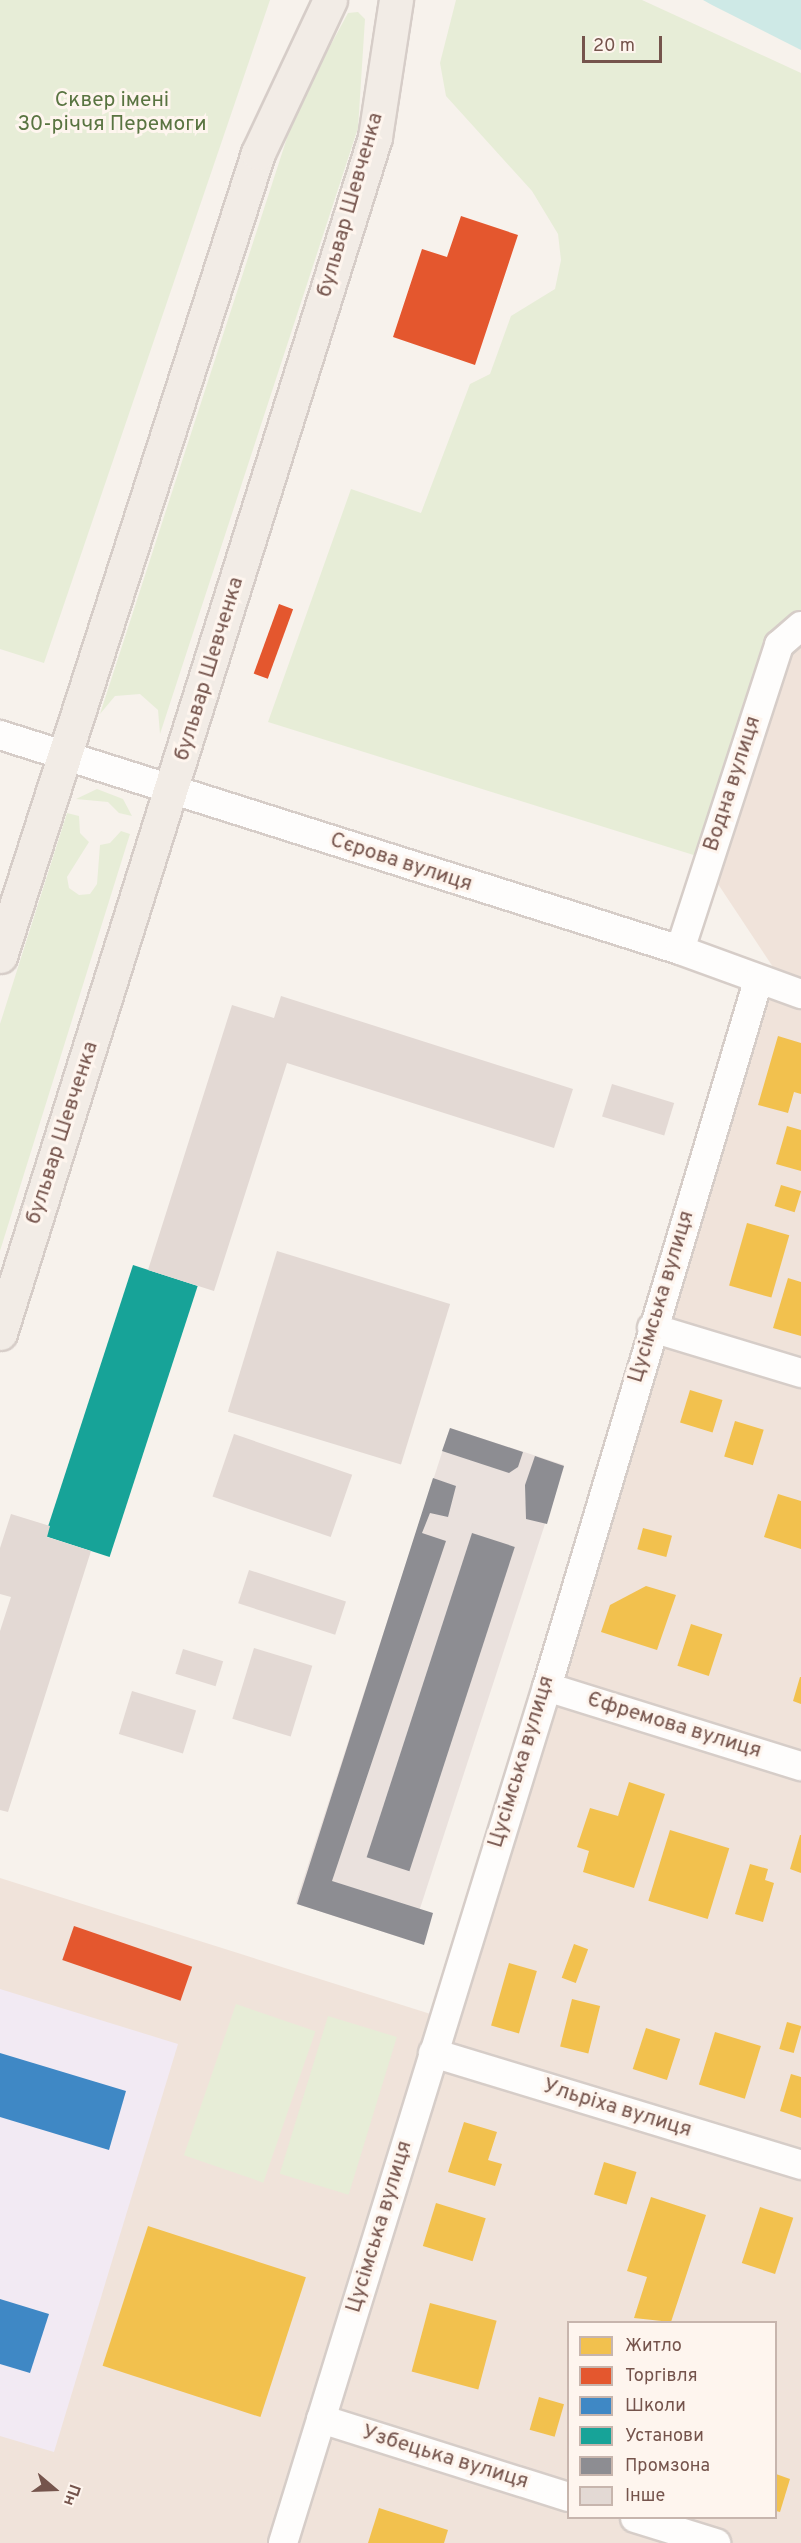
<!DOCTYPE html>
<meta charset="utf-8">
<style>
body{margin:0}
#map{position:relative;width:801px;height:2543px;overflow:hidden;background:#f7f2ec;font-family:Overpass,sans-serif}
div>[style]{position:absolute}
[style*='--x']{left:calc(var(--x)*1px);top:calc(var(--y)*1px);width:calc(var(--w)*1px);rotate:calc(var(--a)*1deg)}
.residential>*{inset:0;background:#f0e3da}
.industrial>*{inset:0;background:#eae1dd;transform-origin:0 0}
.education>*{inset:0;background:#f2eaf3}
.green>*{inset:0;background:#e7edd7;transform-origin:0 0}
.water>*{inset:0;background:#cee9e6}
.homes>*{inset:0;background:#f2c14e;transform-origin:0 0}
.shops>*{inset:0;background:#e4572e;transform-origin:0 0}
.schools>*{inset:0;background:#3f88c5}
.public>*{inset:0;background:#17a398;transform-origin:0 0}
.industry>*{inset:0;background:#8d8d92;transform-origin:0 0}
.building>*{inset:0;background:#e3d9d4;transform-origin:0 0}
.roads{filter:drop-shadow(2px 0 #d6cdc8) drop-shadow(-2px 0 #d6cdc8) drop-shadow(0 2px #d6cdc8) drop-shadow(0 -2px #d6cdc8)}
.minor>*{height:28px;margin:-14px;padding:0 14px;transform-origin:14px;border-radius:14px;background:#fefdfc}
.major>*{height:33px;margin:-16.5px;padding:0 16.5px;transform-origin:16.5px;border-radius:16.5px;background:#f2ece6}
span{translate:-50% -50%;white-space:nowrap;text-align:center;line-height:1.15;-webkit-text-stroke:6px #fef5ee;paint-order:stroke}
.park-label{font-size:21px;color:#597441}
.street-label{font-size:21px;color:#75544c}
.legend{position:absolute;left:567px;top:2321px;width:210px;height:198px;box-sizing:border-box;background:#fef5ee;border:2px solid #c7b5ad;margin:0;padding:8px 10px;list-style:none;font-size:18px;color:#75544c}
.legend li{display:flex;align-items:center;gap:12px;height:30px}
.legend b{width:30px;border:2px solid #c7b5ad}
.north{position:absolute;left:24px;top:2459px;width:60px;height:60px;-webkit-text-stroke:4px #fef5ee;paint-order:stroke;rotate:109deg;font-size:16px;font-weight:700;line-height:24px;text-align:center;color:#75544c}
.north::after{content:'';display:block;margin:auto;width:21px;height:27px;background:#75544c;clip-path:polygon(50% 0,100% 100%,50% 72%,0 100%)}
.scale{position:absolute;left:582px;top:36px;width:80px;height:27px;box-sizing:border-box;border:3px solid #75544c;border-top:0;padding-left:8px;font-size:18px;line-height:21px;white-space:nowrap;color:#75544c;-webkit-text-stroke:4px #fef5ee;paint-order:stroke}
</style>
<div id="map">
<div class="residential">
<div style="clip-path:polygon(evenodd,801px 639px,801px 2543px,0 2543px,0 1878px,459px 2023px,773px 967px,718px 884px,787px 651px,801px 639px,568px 2322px,776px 2322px,776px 2518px,568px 2518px,568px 2322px)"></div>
</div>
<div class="industrial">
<div style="left:450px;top:1428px;width:120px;height:500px;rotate:18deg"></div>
</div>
<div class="education">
<div style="clip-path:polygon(0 1989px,178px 2044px,54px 2452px,0 2436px)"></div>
</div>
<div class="green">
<div style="clip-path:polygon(0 0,270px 0,44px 663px,0 649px)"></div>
<div style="clip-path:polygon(456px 0,642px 0,801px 73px,801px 611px,772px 636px,700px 857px,268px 722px,351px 489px,421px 513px,470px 384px,490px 374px,511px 316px,555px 289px,561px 260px,558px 234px,532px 191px,446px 96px,440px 63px)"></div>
<div style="clip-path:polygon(358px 12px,365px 19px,358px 128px,160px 734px,158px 710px,140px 694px,115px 696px,100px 714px,297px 107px,348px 13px)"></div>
<div style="clip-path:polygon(97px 789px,123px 799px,132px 816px,119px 813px,108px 802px,76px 799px)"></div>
<div style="clip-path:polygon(67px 813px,79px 816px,80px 833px,89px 842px,67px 877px,69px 888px,79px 895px,90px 894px,97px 884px,100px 845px,110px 843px,121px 831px,130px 834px,0 1251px,0 1024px)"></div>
<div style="left:236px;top:2004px;width:84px;height:160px;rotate:19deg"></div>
<div style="left:328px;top:2016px;width:72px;height:165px;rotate:17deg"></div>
</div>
<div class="water">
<div style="clip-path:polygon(703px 0,801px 0,801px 50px,712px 5px)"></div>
</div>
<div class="homes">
<div style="clip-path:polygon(778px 1036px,801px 1043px,801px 1094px,794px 1092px,788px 1113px,758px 1105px)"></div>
<div style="clip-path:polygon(787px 1126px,801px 1130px,801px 1171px,776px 1164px)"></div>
<div style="left:781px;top:1185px;width:21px;height:22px;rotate:17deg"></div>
<div style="left:747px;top:1223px;width:44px;height:65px;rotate:16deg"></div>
<div style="clip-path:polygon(788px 1278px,801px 1282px,801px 1336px,773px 1328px)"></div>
<div style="left:690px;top:1390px;width:34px;height:34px;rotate:17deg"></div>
<div style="left:735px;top:1421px;width:30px;height:37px;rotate:17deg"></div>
<div style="clip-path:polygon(778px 1494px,801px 1501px,801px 1549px,764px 1537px)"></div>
<div style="left:643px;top:1528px;width:30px;height:22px;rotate:15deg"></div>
<div style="clip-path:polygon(646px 1586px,676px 1595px,657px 1650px,601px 1632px,610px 1605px)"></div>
<div style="left:691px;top:1624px;width:33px;height:44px;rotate:18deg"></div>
<div style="clip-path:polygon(800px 1677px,801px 1677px,801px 1704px,793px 1701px)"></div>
<div style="clip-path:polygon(629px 1782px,665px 1794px,634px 1888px,583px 1872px,589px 1851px,577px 1847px,590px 1808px,618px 1816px)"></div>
<div style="left:670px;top:1830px;width:62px;height:74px;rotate:17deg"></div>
<div style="clip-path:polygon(800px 1835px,801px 1835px,801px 1873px,790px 1869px)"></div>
<div style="clip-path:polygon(750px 1864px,768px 1869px,765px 1880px,774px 1883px,763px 1922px,735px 1914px)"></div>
<div style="left:574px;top:1944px;width:15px;height:36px;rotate:20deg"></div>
<div style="left:509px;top:1963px;width:29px;height:65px;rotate:16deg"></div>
<div style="left:572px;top:1999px;width:29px;height:49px;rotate:14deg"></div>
<div style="left:787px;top:2022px;width:15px;height:28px;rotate:16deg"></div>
<div style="left:646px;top:2028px;width:36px;height:43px;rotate:18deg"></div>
<div style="left:715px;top:2032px;width:48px;height:55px;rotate:17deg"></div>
<div style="clip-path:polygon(791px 2074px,801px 2077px,801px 2118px,780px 2111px)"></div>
<div style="clip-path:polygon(464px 2122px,497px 2132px,488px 2160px,502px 2164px,495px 2186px,448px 2172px)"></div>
<div style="left:604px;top:2162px;width:34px;height:34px;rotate:17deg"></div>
<div style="clip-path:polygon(651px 2197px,706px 2215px,671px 2322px,634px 2318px,647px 2277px,627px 2271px)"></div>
<div style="left:436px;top:2203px;width:52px;height:45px;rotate:17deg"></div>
<div style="left:760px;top:2207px;width:35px;height:59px;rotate:18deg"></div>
<div style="left:148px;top:2226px;width:166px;height:147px;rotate:18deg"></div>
<div style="left:430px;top:2303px;width:69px;height:71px;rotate:15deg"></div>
<div style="left:539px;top:2397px;width:26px;height:34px;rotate:16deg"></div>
<div style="clip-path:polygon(776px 2474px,790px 2479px,780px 2512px,776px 2511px)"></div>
<div style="clip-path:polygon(379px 2508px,448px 2530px,444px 2543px,368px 2543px)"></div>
</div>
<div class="shops">
<div style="clip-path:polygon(461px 216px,518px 235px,475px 365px,393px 337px,422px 249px,447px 257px)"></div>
<div style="left:279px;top:604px;width:15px;height:74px;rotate:20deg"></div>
<div style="left:74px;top:1926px;width:125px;height:36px;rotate:19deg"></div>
</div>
<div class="schools">
<div style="clip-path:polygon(0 2053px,126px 2091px,109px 2150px,0 2117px)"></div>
<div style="clip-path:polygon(0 2299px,49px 2314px,30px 2373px,0 2364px)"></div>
</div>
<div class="public">
<div style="left:133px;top:1265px;width:68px;height:285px;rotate:18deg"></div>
</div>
<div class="industry">
<div style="clip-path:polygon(450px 1428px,523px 1452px,518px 1467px,509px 1473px,442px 1451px)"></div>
<div style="clip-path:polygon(535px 1456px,564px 1466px,547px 1524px,526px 1519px,525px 1485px)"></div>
<div style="clip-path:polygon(433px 1478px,456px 1486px,448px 1517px,430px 1513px,422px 1533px,446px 1541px,332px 1881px,433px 1913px,424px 1945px,297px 1904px)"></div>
<div style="left:472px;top:1533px;width:45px;height:341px;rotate:18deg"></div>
</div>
<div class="building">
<div style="clip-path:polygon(281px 996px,573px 1089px,554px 1148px,287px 1063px,214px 1291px,148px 1270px,232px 1005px,274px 1018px)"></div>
<div style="left:612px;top:1084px;width:65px;height:34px;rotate:17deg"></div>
<div style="left:277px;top:1251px;width:181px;height:168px;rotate:17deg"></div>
<div style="left:234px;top:1434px;width:125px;height:66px;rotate:19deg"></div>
<div style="clip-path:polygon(11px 1514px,50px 1526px,47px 1537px,91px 1551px,8px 1812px,0 1810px,0 1631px,11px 1597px,0 1594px,0 1548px)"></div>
<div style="left:249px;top:1570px;width:102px;height:35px;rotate:18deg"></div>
<div style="left:254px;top:1648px;width:61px;height:74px;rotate:17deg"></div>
<div style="left:183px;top:1649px;width:42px;height:26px;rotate:17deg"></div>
<div style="left:132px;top:1691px;width:67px;height:45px;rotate:17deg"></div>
</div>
<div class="roads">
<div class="minor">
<div style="--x:0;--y:735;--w:713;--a:17.55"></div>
<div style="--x:680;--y:950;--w:129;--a:20"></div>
<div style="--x:680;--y:950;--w:321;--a:-72"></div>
<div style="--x:779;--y:645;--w:29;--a:-41"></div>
<div style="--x:652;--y:1328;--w:156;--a:16.8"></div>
<div style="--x:547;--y:1687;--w:266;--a:17.3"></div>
<div style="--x:433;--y:2053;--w:385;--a:16.9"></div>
<div style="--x:321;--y:2419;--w:259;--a:17.5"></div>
<div style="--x:635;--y:2518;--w:85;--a:17.2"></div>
<div style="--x:283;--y:2543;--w:896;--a:-72.86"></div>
<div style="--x:547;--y:1687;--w:737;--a:-73.36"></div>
</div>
<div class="major">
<div style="--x:0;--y:956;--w:843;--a:-72.19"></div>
<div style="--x:258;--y:153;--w:169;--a:-64.8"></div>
<div style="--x:0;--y:1333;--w:1253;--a:-72.59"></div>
<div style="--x:375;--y:137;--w:139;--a:-81.3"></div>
</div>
</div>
<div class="park-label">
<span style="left:112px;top:113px">Сквер імені<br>30-річчя Перемоги</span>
</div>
<div class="street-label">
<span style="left:351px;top:205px;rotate:-74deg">бульвар Шевченка</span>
<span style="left:210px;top:669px;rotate:-73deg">бульвар Шевченка</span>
<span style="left:733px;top:784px;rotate:-72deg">Водна вулиця</span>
<span style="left:401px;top:863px;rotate:18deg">Сєрова вулиця</span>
<span style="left:63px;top:1133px;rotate:-72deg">бульвар Шевченка</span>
<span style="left:662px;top:1297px;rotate:-73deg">Цусімська вулиця</span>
<span style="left:674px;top:1726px;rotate:17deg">Єфремова вулиця</span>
<span style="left:522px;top:1762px;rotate:-73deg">Цусімська вулиця</span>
<span style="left:617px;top:2109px;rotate:17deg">Ульріха вулиця</span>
<span style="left:380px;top:2227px;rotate:-73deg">Цусімська вулиця</span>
<span style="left:445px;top:2458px;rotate:17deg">Узбецька вулиця</span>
</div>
<ul class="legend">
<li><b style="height:16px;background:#f2c14e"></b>Житло</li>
<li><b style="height:16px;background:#e4572e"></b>Торгівля</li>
<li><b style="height:16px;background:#3f88c5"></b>Школи</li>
<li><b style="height:16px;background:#17a398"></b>Установи</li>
<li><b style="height:16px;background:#8d8d92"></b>Промзона</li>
<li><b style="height:16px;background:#e3d9d4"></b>Інше</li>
</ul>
<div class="north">Пн</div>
<div class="scale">20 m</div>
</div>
